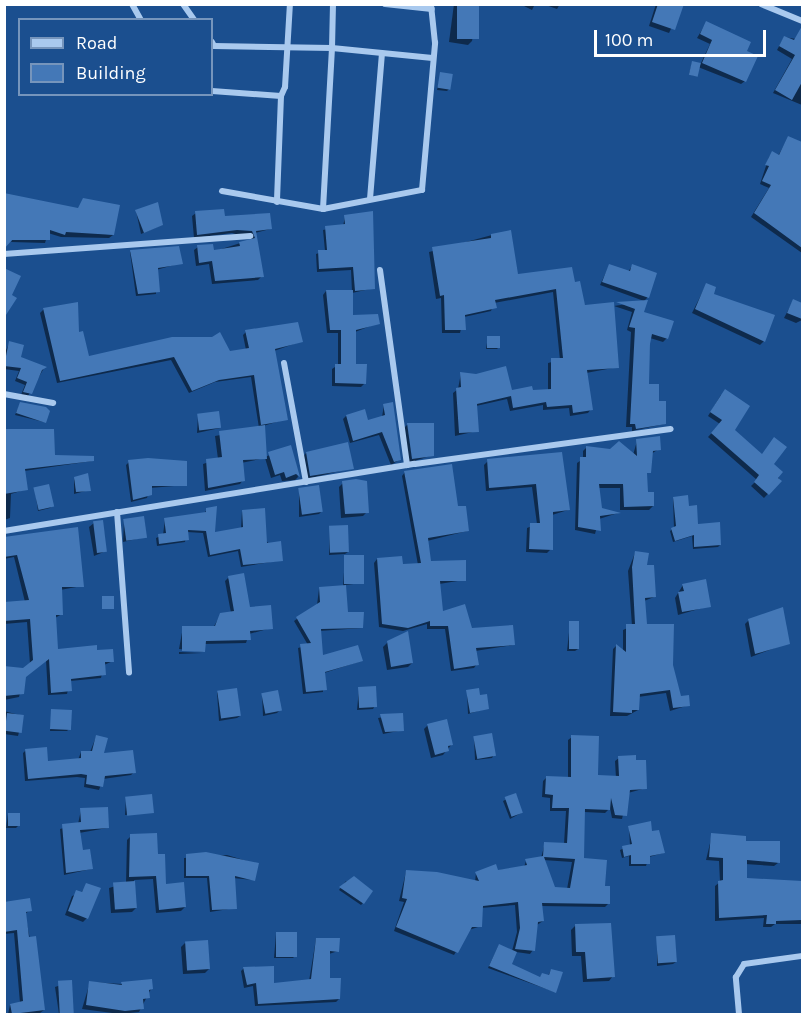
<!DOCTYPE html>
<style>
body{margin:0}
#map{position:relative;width:807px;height:1019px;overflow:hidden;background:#1b4f8f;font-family:Karla,sans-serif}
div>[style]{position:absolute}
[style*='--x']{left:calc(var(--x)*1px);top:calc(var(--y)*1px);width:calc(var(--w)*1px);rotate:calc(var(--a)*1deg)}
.shadow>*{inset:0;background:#0007}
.building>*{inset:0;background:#4478b7;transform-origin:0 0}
.minor>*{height:6px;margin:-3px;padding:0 3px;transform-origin:3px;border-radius:3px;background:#a9c9ee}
span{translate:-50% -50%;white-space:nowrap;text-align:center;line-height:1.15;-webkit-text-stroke:5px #1b4f8f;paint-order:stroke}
.frame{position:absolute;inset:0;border:6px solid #fff;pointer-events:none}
.legend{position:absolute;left:18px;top:18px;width:195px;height:78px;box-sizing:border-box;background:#1b4f8f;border:2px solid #7695bc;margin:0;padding:8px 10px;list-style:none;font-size:18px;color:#fff}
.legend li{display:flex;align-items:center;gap:12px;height:30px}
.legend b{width:30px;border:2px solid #7695bc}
.scale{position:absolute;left:594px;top:30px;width:172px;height:27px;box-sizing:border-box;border:3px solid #fff;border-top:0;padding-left:8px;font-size:18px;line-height:21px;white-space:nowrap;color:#fff;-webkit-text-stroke:4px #1b4f8f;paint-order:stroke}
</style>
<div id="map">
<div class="shadow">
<div style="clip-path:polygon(454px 4px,478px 4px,472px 41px,468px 45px,449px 42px)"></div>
<div style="clip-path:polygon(520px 4px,535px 4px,532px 10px)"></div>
<div style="clip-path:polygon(543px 4px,560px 4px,557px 9px)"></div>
<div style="clip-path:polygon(656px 4px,683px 4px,669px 33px,649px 26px)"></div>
<div style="clip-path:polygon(706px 23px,745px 52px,745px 81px,741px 84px,698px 67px,695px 76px,689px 74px,692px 63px,700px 65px,710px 44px,697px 38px)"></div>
<div style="clip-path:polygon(784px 37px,802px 40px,802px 105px,773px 93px,792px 59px,777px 50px)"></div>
<div style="clip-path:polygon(441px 74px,449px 89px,447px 91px,437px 90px)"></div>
<div style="clip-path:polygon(788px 138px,802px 144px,802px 205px,797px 216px,802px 220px,802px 253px,751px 217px,769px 188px,760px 184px,769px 157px,772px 153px,778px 156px)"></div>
<div style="clip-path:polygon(136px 211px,162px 225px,141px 234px)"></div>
<div style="clip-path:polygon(196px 213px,270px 229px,255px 233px,262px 276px,258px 280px,212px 284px,209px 264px,196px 266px,194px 250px,198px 247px,212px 252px,253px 239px,232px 233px,194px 238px,192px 216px)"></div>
<div style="clip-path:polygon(345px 217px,374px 288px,352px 293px,352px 317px,378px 323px,355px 332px,355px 365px,365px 383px,361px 387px,332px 386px,332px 369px,338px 365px,338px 333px,327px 333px,323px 295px,326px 291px,352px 292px,351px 270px,317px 272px,316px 254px,325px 251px,323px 230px,343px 226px)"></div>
<div style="clip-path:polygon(22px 222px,113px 235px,109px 238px,61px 237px,48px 233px,45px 243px,11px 242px)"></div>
<div style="clip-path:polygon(492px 235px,517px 275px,573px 283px,618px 367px,586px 373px,591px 409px,588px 413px,570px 416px,569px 408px,543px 410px,543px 405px,510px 411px,507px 399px,476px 406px,477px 431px,455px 436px,453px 393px,458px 389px,461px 373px,510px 392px,548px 390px,548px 363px,560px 360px,553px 292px,494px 303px,491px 311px,464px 317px,460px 333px,442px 333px,441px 298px,436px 299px,429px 252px)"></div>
<div style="clip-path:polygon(130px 252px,181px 263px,156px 270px,156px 294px,136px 296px)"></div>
<div style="clip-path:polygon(609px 266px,628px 272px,632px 266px,655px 274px,647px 298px,644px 301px,600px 285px)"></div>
<div style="clip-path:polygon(706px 285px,712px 295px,764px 341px,760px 345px,692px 313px)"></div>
<div style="clip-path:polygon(646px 301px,642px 313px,667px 338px,663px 342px,650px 338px,647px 386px,664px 424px,632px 431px,632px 427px,626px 427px,631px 332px,627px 330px,632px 312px,614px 306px)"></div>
<div style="clip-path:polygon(793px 301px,802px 305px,802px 320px,796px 323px,784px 318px)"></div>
<div style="clip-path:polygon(44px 309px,77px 334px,87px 358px,229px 353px,246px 350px,243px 335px,246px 332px,302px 341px,274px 351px,286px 419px,263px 426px,265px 457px,290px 447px,298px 477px,295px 480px,282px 481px,280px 475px,271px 478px,265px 458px,241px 463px,243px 480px,240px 484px,205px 491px,203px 464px,218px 459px,215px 436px,259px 428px,251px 377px,215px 382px,189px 393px,171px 360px,57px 383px,40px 313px)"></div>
<div style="clip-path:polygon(488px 337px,499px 347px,497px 349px,486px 349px)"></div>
<div style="clip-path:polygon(10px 342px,19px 358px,44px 368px,28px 396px,21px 395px,25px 385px,15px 381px,19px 371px,4px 369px,4px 354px)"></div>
<div style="clip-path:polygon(721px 395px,733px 430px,772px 464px,780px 481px,764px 498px,751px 486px,757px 480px,708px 437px,720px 424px,708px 416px)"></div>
<div style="clip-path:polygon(20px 404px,44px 422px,15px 415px)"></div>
<div style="clip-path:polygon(384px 405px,399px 460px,391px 465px,379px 435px,350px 443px,343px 419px,346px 416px,367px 422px,382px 417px)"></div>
<div style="clip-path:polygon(198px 416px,220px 428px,197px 433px)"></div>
<div style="clip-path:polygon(432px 424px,433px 455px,408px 463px,403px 429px,407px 425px)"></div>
<div style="clip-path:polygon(637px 441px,659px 449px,651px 454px,646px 476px,646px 493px,653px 506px,649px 510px,620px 510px,620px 488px,598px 488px,601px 510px,618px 513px,599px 519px,595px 534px,575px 530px,577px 463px,583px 459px,583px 451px,587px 447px,633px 455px)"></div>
<div style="clip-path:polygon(4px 443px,53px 457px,92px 461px,24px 471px,27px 489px,11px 494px,10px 518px,4px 520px)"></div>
<div style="clip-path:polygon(306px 453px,352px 468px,307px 479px,303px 457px)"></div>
<div style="clip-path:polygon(561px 453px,568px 510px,552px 515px,551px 549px,547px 553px,526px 552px,527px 528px,537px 524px,532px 487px,486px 491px,484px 465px,488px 461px)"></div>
<div style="clip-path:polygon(129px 462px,186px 485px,150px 488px,147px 498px,131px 502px,126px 465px)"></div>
<div style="clip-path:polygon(405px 472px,457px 508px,467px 531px,427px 541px,430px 562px,464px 580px,439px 584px,442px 613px,471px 630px,513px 645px,475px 651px,477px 664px,474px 668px,451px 671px,445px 629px,427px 629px,427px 624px,403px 631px,379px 627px,374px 563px,377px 559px,401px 566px,418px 565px,402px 476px)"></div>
<div style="clip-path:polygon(74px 479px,89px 490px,74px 494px)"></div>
<div style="clip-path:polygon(343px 483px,367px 512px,363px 516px,341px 518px,339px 487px)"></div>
<div style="clip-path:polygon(35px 490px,53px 505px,50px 508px,38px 511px)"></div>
<div style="clip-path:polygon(299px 490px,321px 512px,319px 514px,299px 517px)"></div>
<div style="clip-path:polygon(673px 498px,687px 507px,697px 525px,720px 545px,718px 547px,693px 549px,692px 536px,673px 542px,670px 531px,674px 528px)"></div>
<div style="clip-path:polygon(207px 509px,214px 534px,241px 529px,242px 511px,282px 560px,241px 567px,238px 551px,208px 557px,203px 533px,187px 532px,185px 542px,157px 546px,156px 538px,163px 535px,165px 519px,204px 514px)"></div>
<div style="clip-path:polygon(124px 521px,145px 537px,123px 542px)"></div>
<div style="clip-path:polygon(94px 523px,106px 551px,94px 556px,89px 527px)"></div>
<div style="clip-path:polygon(330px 528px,348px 552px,345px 554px,329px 555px)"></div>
<div style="clip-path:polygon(4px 539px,82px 586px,60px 590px,62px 614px,55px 618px,57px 651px,96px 652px,113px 661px,104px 665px,101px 678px,70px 681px,67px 694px,48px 695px,46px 660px,24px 677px,19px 697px,4px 700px,4px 657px,5px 667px,24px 670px,30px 664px,27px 622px,4px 624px,4px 603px,25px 602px,14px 557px,4px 559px)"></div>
<div style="clip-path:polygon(635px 553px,646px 567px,654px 597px,644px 601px,645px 626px,672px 666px,680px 698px,689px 705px,670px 711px,666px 693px,638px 697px,638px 710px,627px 716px,610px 716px,613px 649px,616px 646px,623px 651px,623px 630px,632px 626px,628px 571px)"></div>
<div style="clip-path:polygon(345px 557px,362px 583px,345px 585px,347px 613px,362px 628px,319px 631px,322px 657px,361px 661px,324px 673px,323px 692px,303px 694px,298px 648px,308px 645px,294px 621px,317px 605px,319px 589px,343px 587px)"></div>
<div style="clip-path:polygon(228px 578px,249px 609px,271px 628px,249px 634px,246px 643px,204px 644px,203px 652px,179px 649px,183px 627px,213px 628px,221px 614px,231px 613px,225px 581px)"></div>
<div style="clip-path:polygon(683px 585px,709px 606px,678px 615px,675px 598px)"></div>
<div style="clip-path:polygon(749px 620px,788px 643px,751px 657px,745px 624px)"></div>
<div style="clip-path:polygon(570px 623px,578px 649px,575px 651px,567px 651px)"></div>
<div style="clip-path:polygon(388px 642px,412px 663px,408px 667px,387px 670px,383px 647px)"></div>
<div style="clip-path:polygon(179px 652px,202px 653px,179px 654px)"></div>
<div style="clip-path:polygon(359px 689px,375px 706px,373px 709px,357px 710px)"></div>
<div style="clip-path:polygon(217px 692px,240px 716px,237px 718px,219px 721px)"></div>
<div style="clip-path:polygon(467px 692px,479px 696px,488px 708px,468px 714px)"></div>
<div style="clip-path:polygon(262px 694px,280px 710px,277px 713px,263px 716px)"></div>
<div style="clip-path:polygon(4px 711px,23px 716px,18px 736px,4px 734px)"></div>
<div style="clip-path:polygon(52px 711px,70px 728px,67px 731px,50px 731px)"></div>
<div style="clip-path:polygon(402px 714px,403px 730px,383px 734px,378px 718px)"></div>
<div style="clip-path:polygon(428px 725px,452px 744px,443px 755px,431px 758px,424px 729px)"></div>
<div style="clip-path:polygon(96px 737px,102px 755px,134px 772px,131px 775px,103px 779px,99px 790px,84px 787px,85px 778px,77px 777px,25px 781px,23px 753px,26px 750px,47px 763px,78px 760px,81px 752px,90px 752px)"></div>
<div style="clip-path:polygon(474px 737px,494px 755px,492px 758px,475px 760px)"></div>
<div style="clip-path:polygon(evenodd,572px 737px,597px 777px,616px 778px,615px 761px,619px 758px,646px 788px,628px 793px,622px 819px,612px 818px,610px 808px,605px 813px,584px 812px,583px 860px,603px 888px,609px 903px,605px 907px,541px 906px,543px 921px,537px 925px,533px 950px,530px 954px,516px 952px,510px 965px,539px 979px,542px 974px,548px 976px,551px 970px,555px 992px,488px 968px,499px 945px,512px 951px,517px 932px,515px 905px,481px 908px,481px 926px,469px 930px,454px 955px,394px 931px,404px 902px,399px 901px,406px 872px,475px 882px,476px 873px,524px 867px,526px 861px,541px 858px,545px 843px,564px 844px,566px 811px,550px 811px,550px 798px,542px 797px,543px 781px,546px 778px,568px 778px,568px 740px,572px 737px,543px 860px,572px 862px,567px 889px,553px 888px,543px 860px)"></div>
<div style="clip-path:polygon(515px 795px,521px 813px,510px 819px,503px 801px)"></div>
<div style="clip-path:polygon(126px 799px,152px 812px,125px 815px)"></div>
<div style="clip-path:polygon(81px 810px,107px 828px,79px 833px,82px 851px,91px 869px,64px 875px,60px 829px,78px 824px)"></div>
<div style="clip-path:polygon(8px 814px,18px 826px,16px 828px,6px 828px)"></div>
<div style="clip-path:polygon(629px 827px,651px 833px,663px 853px,649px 857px,646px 866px,629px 866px,629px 856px,622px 858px,620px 850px,630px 846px)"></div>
<div style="clip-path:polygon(712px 835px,744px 842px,778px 863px,774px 866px,745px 864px,746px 879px,802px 883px,802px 924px,775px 924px,771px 927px,763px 927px,764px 918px,715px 921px,715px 886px,720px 882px,719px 861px,706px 860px)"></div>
<div style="clip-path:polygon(131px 836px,156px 856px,165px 886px,185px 907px,181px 911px,156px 913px,153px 879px,134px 880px,136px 908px,132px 912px,111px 913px,109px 888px,126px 883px,127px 840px)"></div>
<div style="clip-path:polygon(227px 855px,257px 864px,253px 880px,233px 878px,235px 908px,210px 912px,207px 878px,184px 878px,184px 858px)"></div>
<div style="clip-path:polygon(346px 881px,363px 903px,361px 905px,339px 890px)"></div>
<div style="clip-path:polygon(87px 884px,87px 918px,83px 922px,65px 915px,72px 896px,81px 893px)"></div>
<div style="clip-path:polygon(4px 904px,30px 910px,25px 914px,44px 1010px,40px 1013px,8px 1014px,10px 1005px,20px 1003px,14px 933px,4px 934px)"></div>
<div style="clip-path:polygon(575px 926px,613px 976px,609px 981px,583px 982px,581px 956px,572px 956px,571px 930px)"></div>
<div style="clip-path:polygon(276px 934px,295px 956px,293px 958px,274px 958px)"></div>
<div style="clip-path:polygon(657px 938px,676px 962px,673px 964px,657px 966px)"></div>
<div style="clip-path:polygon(316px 939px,338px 951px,329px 954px,328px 980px,339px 999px,336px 1002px,255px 1006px,253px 986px,244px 988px,241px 971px,244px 968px,273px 985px,309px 981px)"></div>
<div style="clip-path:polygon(185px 943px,209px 969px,205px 973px,183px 974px,181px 947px)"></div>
<div style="clip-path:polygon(70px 982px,73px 1014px,59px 1014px,55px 987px)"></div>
<div style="clip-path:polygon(90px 982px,122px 984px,151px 989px,139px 1012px,120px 1014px,82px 1009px)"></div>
</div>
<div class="building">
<div style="left:457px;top:4px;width:22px;height:35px"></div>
<div style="clip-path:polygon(658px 4px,684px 4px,675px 30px,652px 22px)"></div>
<div style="clip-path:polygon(706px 21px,751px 42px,747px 51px,758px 56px,746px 82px,702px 63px,712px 40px,700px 34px)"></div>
<div style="clip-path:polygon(802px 26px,802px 82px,792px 100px,775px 90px,795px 55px,779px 46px,784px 36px,794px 40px)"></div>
<div style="left:692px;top:61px;width:9px;height:14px;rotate:13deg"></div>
<div style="left:440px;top:72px;width:13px;height:16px;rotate:9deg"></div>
<div style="clip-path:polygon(788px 136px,802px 142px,802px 248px,754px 213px,771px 185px,762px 181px,769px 166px,765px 165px,772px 151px,779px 155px)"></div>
<div style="clip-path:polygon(4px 193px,78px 208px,83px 198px,120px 205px,114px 235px,66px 232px,65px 235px,50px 230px,50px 240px,12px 240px,4px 249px)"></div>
<div style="clip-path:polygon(158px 202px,163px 225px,144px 233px,135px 210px)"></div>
<div style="clip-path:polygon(224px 209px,225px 216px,270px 213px,272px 229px,256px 231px,264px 277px,215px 281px,212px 261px,199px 263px,197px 245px,213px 244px,214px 250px,240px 246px,239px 242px,255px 238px,252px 231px,237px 230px,197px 235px,195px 211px)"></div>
<div style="clip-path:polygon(373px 211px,375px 289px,355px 291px,353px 267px,319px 269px,318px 250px,327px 250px,325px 226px,345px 224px,344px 215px)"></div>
<div style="clip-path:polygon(511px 230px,518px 274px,572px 267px,575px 282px,580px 281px,585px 305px,614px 302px,619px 368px,587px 370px,593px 410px,573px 413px,572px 405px,547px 407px,546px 402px,513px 408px,511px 396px,477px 404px,479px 432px,459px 433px,456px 388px,461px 387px,460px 372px,476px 374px,506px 366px,512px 390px,532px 386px,533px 390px,551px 389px,551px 358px,563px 358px,556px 289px,495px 300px,497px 308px,465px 315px,466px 330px,445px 330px,444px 295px,440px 296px,432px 247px,491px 238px,491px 234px)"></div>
<div style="clip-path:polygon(179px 246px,183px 264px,158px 268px,160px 292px,138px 294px,130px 250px)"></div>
<div style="clip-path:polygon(609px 264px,630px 271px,632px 264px,657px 273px,649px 298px,602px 282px)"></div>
<div style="clip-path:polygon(4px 268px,21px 276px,12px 295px,17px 298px,4px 318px)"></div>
<div style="clip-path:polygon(706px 283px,716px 287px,714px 294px,775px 315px,765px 342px,695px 309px)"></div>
<div style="clip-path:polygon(326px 290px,353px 290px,353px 315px,378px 314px,380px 324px,356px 330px,356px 364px,367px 364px,366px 384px,335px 383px,335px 364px,341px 364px,341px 330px,330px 330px)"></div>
<div style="clip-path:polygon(793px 299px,802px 303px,802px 319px,787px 313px)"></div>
<div style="clip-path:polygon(648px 300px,644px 312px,674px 321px,668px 339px,652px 334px,650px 344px,649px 384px,659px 384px,659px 401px,666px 401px,666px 424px,636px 429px,635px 424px,630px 424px,635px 328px,629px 327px,635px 309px,616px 302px)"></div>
<div style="clip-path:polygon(78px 302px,79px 332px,83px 331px,89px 356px,172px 337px,212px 337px,220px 332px,230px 351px,249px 348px,245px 330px,298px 322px,303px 342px,275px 349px,288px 420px,261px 425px,254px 375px,219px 380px,192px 391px,174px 357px,60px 381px,43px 308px)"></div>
<div style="left:487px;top:336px;width:13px;height:12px"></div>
<div style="clip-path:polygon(9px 341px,24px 345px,21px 357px,47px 367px,42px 370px,32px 394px,23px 392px,27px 382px,17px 378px,21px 368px,4px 366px)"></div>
<div style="clip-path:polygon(725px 389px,750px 406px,735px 430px,762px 454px,774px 437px,787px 447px,774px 464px,783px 472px,778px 478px,782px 481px,769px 495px,754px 482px,759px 475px,711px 433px,722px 420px,710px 412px)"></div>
<div style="clip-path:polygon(20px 402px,46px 407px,50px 411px,46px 423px,16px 413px)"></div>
<div style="clip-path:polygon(393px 402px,401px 460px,394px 462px,382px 432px,353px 441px,346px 415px,365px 409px,368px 420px,385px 415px,383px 404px)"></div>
<div style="left:219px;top:411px;width:17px;height:22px;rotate:83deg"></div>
<div style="clip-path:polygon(407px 423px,434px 423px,434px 456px,412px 459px)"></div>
<div style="clip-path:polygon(265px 425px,267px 459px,243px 460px,245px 481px,208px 488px,206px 459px,222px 457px,219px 431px)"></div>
<div style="clip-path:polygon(4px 429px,54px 429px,55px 455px,94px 456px,94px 461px,25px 469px,28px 490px,4px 494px)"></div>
<div style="clip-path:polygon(660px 436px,661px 450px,653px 451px,651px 473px,647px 473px,648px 492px,654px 492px,654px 506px,624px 507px,623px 484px,599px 484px,602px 508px,621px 513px,600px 516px,601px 531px,578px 527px,580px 457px,586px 457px,586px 446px,610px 449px,619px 441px,637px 456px,636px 439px)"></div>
<div style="clip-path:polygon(348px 442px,354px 469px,310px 476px,306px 452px)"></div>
<div style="clip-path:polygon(291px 445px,300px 477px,296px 474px,286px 478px,284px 472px,275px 475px,268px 452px)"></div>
<div style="clip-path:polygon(562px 452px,570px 510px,553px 512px,553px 550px,529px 549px,530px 523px,540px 523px,536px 484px,489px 488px,487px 459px)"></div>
<div style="clip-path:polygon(148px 458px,187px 461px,187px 486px,152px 486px,152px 495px,133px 500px,128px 460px)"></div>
<div style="clip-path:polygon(452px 464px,458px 506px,466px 506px,469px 531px,428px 538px,431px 561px,466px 560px,466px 581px,440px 581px,443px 611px,465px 604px,472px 628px,513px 625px,515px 645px,476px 648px,479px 665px,454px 669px,448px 626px,430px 626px,430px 621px,408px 628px,382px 624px,377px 558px,402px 556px,403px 564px,421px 563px,404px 471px)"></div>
<div style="clip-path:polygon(88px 473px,91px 491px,76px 492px,74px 477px)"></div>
<div style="clip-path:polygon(356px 479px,367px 481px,369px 513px,345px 514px,342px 481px)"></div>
<div style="left:49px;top:484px;width:23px;height:16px;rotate:77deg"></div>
<div style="left:319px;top:485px;width:27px;height:21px;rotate:82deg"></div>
<div style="clip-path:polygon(688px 495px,689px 506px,697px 505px,698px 524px,720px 522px,721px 545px,694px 547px,694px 535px,675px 541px,671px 528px,676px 526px,673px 497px)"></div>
<div style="clip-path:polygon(217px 506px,215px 532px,243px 527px,242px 510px,265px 508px,267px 543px,281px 541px,283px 561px,243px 565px,240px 549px,210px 555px,206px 531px,188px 530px,189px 540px,159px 544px,158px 534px,166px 533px,164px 518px,206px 512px,206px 508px)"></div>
<div style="left:144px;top:516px;width:22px;height:21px;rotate:82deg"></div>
<div style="left:103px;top:520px;width:32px;height:10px;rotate:83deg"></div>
<div style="left:348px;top:525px;width:27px;height:19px;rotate:88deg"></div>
<div style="clip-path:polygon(78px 527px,84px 587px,62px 587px,63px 615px,56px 615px,58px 649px,97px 645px,97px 650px,113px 649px,114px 662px,105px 662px,106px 675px,71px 679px,72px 691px,51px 693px,49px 659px,26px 677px,24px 694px,4px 696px,4px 666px,23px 668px,33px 660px,30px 619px,4px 621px,4px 602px,29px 600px,17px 555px,4px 557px,4px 537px)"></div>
<div style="clip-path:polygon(635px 551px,649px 553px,647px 565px,654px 565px,656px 597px,645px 598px,647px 624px,674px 624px,673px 665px,681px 696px,689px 695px,690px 706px,673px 708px,670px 690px,640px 694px,639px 710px,632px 710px,632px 713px,613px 712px,616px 644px,626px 652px,626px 624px,635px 624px,632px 567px)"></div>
<div style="left:344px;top:555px;width:20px;height:29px"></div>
<div style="clip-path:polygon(244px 573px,250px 607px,271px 605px,273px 629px,250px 631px,251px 640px,206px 641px,205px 652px,182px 651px,182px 626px,215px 626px,220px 613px,234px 611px,228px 576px)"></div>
<div style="clip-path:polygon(706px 579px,711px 607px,682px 612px,678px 592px,684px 591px,682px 584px)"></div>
<div style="clip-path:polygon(346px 585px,348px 612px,364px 612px,363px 628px,321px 629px,323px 655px,358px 645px,363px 661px,325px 672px,327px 690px,306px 692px,300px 644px,311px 643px,296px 617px,320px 602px,319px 587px)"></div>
<div style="left:114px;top:596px;width:13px;height:12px;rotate:90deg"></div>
<div style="clip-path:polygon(783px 607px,790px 644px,755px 654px,748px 619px)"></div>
<div style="left:569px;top:621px;width:10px;height:28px"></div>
<div style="clip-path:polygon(408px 631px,413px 663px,391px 667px,387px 641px)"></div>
<div style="left:376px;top:686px;width:21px;height:18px;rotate:87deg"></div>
<div style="left:237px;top:688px;width:28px;height:20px;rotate:82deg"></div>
<div style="clip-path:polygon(479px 688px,480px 695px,487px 694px,489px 709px,470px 713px,466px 690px)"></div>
<div style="left:278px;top:690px;width:21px;height:17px;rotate:79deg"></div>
<div style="left:51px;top:709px;width:21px;height:20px;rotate:3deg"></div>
<div style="left:7px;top:713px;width:17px;height:18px;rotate:7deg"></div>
<div style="clip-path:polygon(403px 713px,404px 731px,385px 732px,380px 714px)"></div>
<div style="clip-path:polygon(447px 719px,453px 745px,448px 746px,449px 751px,435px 755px,427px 724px)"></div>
<div style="left:492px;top:733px;width:23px;height:19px;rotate:80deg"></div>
<div style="clip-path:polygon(96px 735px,108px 738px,104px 753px,133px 750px,136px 773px,105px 776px,103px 787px,86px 784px,87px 775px,81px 774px,28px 779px,25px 749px,47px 747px,48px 761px,81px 758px,81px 751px,92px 751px)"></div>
<div style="clip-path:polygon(evenodd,571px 735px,599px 736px,598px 775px,619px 776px,618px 756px,636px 755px,636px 760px,646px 760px,647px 789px,630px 790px,627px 816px,615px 815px,611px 798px,610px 810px,585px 809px,584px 858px,607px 860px,605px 886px,610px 886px,610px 904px,542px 903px,544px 921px,538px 922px,535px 951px,515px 949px,520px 928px,518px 902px,483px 906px,482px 927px,472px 927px,458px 953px,396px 927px,407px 899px,402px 898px,406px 870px,437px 872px,479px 881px,475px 872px,496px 864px,498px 870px,527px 865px,525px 859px,543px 856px,544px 842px,567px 843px,569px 808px,552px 808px,553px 795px,545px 794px,546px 776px,571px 777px,571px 735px,544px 857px,575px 859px,570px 888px,555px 887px,544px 857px)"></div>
<div style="left:516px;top:793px;width:21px;height:12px;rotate:71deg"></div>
<div style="left:152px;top:794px;width:19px;height:27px;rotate:84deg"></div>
<div style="clip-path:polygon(108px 807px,109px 828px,80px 830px,83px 850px,90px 849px,93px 869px,66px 873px,62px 824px,81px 822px,80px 808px)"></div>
<div style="left:8px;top:813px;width:12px;height:13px"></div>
<div style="clip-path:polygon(651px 821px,652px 831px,659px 830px,665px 853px,650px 856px,650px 864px,631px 864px,631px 855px,624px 857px,622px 846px,632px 844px,628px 826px)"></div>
<div style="clip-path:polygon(157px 833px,158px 854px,165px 854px,166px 884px,184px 882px,186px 907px,159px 910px,156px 876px,129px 877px,130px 834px)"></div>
<div style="clip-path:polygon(711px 833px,746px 836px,746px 841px,780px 841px,780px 863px,747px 860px,747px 878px,802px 881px,802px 920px,776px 921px,776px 924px,766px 924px,767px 915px,719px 918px,718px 881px,723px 880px,723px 858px,709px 857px)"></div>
<div style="clip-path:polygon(206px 852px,259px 863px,255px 881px,235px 876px,237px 909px,212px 910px,209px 876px,186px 876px,186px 854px)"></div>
<div style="clip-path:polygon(354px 876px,373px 891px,364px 904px,339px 887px)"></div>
<div style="left:135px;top:881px;width:27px;height:22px;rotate:86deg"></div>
<div style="clip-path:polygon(86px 883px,101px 888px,88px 919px,68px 911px,76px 890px,82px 892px)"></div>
<div style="clip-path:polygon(30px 898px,32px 911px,26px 912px,29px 937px,36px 936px,45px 1010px,12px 1014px,10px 1004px,23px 1001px,17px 930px,4px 932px,4px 902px)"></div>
<div style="clip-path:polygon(611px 923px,615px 977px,587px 979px,585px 952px,576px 952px,575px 924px)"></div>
<div style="left:276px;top:932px;width:21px;height:25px"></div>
<div style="left:675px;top:935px;width:27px;height:19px;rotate:86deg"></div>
<div style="clip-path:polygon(316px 938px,340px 938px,339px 952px,330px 951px,330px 978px,341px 978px,340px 999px,258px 1004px,256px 983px,247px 985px,243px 967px,274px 966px,274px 983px,311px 979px)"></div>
<div style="left:208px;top:940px;width:29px;height:23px;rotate:86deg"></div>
<div style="clip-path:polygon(499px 944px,517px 952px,512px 964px,540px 977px,542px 973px,549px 975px,551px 969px,563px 972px,556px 993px,489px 966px)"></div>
<div style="clip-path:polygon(152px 979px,153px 989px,149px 990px,150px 998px,143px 999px,144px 1009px,125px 1011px,86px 1005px,89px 981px,122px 985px,121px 982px)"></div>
<div style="left:72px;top:980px;width:34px;height:14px;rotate:87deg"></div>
</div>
<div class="minor">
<div style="--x:132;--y:4;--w:18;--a:61"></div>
<div style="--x:183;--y:4;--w:19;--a:55"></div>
<div style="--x:385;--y:4;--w:47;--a:6.1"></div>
<div style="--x:761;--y:4;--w:44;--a:22.5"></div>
<div style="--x:212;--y:42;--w:4;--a:63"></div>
<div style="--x:214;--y:46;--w:118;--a:1"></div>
<div style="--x:332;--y:48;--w:44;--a:-88.7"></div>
<div style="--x:212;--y:91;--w:69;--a:4.1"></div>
<div style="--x:281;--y:96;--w:106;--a:92.2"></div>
<div style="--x:281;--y:96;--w:10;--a:-66"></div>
<div style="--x:285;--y:87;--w:83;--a:-86.6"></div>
<div style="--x:222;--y:191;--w:103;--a:10.1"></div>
<div style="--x:323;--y:209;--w:101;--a:-10.9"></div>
<div style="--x:422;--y:190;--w:148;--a:-84.9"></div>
<div style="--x:435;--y:43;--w:39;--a:-96"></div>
<div style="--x:370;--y:199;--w:146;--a:-85.3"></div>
<div style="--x:323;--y:209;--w:161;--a:-86.8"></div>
<div style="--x:332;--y:48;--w:101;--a:5.7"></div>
<div style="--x:4;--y:254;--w:247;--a:-4.2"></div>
<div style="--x:380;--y:270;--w:197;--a:82.1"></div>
<div style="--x:284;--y:363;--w:121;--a:79.5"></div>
<div style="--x:4;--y:394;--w:50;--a:10.4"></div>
<div style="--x:117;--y:512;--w:161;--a:85.7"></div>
<div style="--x:4;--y:531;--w:416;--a:-9.3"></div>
<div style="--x:415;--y:464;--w:258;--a:-7.8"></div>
<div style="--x:739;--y:1014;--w:37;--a:-95"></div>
<div style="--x:736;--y:977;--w:15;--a:-58"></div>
<div style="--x:744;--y:964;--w:59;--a:-7.9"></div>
</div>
<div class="frame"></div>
<ul class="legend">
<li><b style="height:8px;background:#a9c9ee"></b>Road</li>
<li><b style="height:16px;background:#4478b7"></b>Building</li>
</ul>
<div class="scale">100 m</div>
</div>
